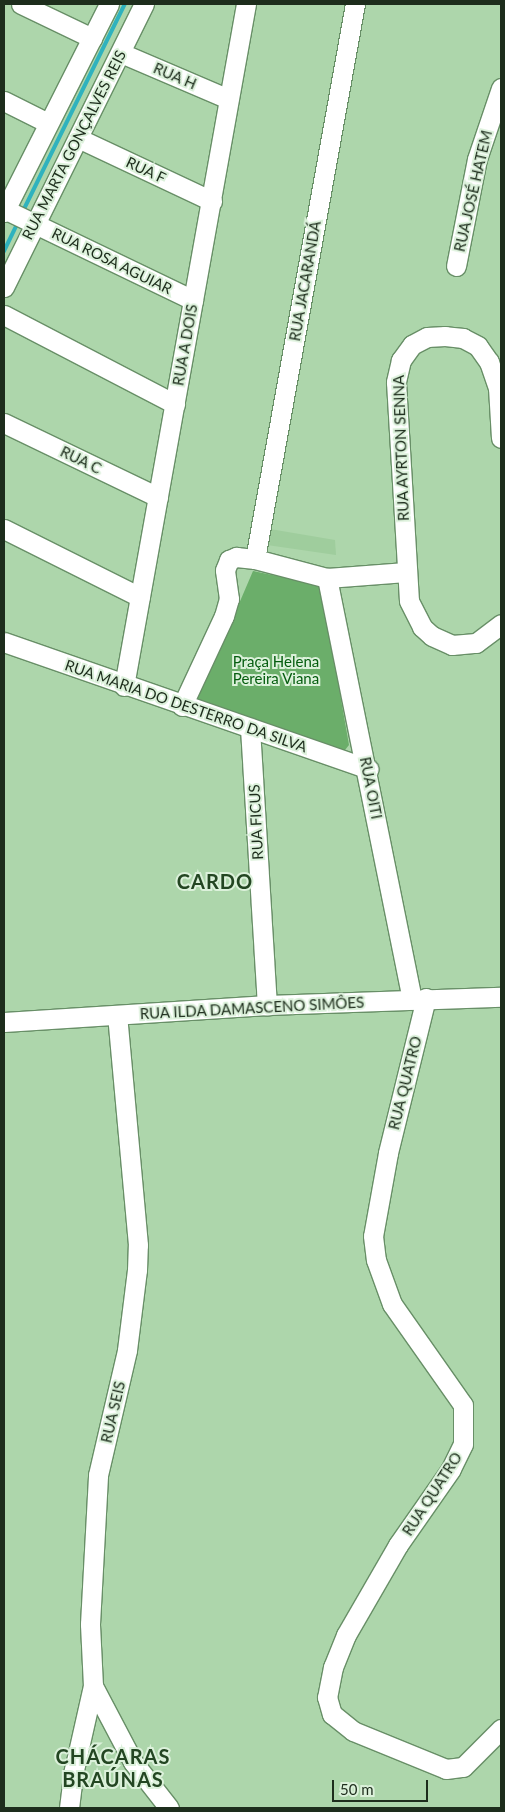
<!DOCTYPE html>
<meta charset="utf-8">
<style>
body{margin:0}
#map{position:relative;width:505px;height:1812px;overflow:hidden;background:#add6ab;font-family:Lato,sans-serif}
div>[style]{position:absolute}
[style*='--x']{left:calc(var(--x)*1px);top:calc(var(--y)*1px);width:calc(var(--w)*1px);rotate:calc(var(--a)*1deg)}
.built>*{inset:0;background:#9fcd9d}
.green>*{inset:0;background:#6bae6a}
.stream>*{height:4px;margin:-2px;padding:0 2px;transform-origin:2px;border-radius:2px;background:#2fb2be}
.roads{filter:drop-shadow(1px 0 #688f67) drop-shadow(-1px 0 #688f67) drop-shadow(0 1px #688f67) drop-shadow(0 -1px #688f67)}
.minor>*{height:19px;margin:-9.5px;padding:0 9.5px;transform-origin:9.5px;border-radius:9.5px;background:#fff}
span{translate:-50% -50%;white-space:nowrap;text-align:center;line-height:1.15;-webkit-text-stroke:4px #dcf1db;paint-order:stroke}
.street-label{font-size:15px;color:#1d2d1c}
.park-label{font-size:15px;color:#055d0f}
.district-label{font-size:20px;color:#234622;font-weight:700;letter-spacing:1px}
.frame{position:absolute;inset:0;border:5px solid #1d2d1c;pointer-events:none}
.scale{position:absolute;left:332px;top:1780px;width:96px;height:22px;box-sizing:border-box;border:2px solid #1d2d1c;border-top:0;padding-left:6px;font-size:15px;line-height:18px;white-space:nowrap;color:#1d2d1c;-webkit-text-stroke:4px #dcf1db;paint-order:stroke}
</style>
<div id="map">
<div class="built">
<div style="clip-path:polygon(270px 529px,335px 540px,336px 555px,267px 545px)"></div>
</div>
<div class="green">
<div style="clip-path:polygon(253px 571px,321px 585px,349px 745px,341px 755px,187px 703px,214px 662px)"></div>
</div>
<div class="stream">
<div style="--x:22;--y:213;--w:233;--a:-63.8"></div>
<div style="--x:4;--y:251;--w:32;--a:-64"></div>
</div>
<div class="roads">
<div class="minor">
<div style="--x:21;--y:4;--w:79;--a:25.6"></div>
<div style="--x:121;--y:53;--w:117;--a:23.1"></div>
<div style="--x:4;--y:101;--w:47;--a:26.6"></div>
<div style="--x:80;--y:139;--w:146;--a:25.2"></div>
<div style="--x:4;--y:209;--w:210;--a:25.7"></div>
<div style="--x:4;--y:212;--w:233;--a:-63.2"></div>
<div style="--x:456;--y:266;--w:109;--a:-78.9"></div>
<div style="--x:477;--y:159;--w:75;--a:-71.3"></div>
<div style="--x:4;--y:287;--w:316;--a:-63.7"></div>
<div style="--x:4;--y:315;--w:193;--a:27.5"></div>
<div style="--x:4;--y:423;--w:171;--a:25.7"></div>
<div style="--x:501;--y:438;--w:50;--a:-93.4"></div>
<div style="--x:498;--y:388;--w:28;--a:-109"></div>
<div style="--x:489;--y:362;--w:19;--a:-125"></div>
<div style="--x:478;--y:346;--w:17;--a:-152"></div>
<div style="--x:463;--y:338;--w:18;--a:-174"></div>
<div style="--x:445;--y:336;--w:18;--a:177"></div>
<div style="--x:427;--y:337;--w:17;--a:152"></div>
<div style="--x:412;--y:345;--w:19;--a:126"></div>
<div style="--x:401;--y:360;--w:23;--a:103"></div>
<div style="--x:396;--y:382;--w:219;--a:86.6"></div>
<div style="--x:409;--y:601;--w:29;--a:63"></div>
<div style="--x:422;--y:627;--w:13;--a:42"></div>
<div style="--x:432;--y:636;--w:22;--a:24"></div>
<div style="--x:452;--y:645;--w:24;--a:-5"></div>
<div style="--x:476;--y:643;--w:31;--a:-37"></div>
<div style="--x:4;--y:529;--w:152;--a:26.6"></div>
<div style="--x:255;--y:559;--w:564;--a:-79.79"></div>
<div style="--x:327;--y:578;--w:430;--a:78.6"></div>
<div style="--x:4;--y:642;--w:386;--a:19.2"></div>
<div style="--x:124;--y:686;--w:693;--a:-79.86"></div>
<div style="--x:182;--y:706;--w:99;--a:-65"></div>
<div style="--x:224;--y:616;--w:18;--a:-74"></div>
<div style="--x:229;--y:599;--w:29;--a:-98"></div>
<div style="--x:225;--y:570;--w:11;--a:-68"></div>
<div style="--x:229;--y:560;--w:8;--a:-23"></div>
<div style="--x:236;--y:557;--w:19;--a:6"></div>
<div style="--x:255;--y:559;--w:74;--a:14.8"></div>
<div style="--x:327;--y:578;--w:79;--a:-4.3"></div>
<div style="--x:250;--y:728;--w:278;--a:86.5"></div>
<div style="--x:426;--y:998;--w:160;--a:103.8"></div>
<div style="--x:388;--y:1153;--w:84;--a:100.2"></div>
<div style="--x:373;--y:1236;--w:24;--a:83"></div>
<div style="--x:376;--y:1260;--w:47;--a:70"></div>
<div style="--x:392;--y:1304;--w:123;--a:54.9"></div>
<div style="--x:463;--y:1405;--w:39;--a:90"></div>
<div style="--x:463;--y:1444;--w:28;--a:116"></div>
<div style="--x:451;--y:1469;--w:93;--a:124.9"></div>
<div style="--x:398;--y:1545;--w:104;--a:120"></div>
<div style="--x:346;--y:1635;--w:35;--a:112"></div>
<div style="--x:333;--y:1667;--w:31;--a:101"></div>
<div style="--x:327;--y:1697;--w:18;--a:74"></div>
<div style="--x:332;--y:1714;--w:27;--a:39"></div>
<div style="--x:353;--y:1731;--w:100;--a:22.2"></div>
<div style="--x:446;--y:1769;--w:17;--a:-7"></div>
<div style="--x:463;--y:1767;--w:54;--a:-45"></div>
<div style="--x:4;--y:1022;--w:264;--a:-3.7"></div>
<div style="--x:267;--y:1005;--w:234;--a:-2"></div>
<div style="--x:93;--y:1686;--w:86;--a:62.2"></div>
<div style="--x:133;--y:1762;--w:58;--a:52"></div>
<div style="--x:69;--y:1808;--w:38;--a:-83"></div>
<div style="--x:74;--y:1770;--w:86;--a:-77.3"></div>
<div style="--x:93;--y:1686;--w:62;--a:-92.8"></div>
<div style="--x:90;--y:1624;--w:149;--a:-86.9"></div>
<div style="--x:98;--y:1475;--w:128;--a:-76.9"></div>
<div style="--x:127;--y:1350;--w:81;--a:-82.9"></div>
<div style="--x:137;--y:1270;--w:25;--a:-88"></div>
<div style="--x:138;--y:1245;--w:230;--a:-95.2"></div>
</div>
</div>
<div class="street-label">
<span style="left:175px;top:76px;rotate:23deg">RUA H</span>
<span style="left:74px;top:145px;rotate:-63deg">RUA MARTA GONÇALVES REIS</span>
<span style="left:146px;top:170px;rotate:25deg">RUA F</span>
<span style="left:473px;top:191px;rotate:-77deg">RUA JOSÉ HATEM</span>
<span style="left:112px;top:261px;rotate:26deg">RUA ROSA AGUIAR</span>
<span style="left:305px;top:281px;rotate:-80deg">RUA JACARANDÁ</span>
<span style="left:185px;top:345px;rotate:-80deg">RUA A DOIS</span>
<span style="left:401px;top:448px;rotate:-92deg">RUA AYRTON SENNA</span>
<span style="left:81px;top:460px;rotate:26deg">RUA C</span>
<span style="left:186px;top:706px;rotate:19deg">RUA MARIA DO DESTERRO DA SILVA</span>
<span style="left:371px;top:788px;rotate:79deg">RUA OITI</span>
<span style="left:256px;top:822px;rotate:-93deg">RUA FICUS</span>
<span style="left:252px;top:1008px;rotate:-3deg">RUA ILDA DAMASCENO SIMÔES</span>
<span style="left:405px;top:1083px;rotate:-76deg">RUA QUATRO</span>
<span style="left:113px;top:1412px;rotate:-77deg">RUA SEIS</span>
<span style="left:432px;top:1494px;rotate:-57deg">RUA QUATRO</span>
</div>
<div class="park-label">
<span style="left:276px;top:670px">Praça Helena<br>Pereira Viana</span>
</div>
<div class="district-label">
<span style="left:215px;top:881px">CARDO</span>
<span style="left:113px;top:1768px">CHÁCARAS<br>BRAÚNAS</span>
</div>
<div class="frame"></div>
<div class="scale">50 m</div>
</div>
